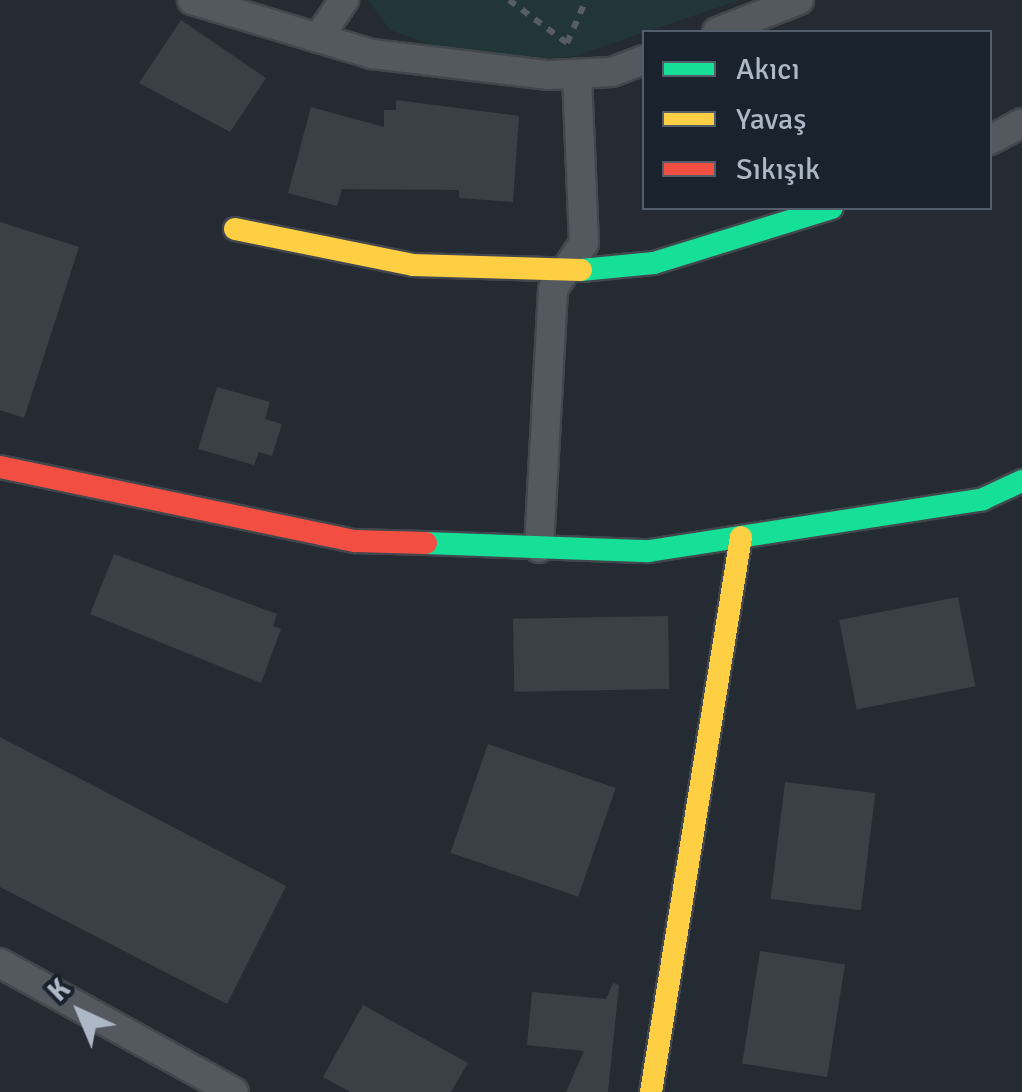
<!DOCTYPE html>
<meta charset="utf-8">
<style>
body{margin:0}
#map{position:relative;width:1022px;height:1092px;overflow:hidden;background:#252b32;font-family:Signika,sans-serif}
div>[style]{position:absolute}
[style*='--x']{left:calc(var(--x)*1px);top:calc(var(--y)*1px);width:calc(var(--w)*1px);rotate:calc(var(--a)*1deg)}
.green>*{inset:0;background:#223538}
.building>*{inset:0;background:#3a4046;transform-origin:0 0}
.path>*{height:6px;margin-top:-3px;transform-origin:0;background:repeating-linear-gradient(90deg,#575d64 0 8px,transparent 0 16px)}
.roads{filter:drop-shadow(2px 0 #42474d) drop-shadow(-2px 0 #42474d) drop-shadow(0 2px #42474d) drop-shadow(0 -2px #42474d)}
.street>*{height:28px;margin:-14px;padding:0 14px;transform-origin:14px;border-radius:14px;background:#545960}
.fast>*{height:22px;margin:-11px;padding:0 11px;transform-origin:11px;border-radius:11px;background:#16e098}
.slow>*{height:22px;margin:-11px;padding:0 11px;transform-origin:11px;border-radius:11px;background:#ffcf43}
.jam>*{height:22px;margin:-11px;padding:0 11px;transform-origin:11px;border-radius:11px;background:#f24e42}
span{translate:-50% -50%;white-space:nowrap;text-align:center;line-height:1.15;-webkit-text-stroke:10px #19222d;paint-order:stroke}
.legend{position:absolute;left:642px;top:30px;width:350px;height:180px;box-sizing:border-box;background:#19222d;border:2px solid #545e6a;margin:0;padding:12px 18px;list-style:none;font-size:30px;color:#adb7c5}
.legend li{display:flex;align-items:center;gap:20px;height:50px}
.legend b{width:50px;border:2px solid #545e6a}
.north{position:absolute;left:30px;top:962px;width:100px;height:100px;-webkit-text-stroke:8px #19222d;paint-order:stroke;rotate:316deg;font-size:28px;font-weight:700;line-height:40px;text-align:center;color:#adb7c5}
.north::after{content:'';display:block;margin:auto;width:35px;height:45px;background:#adb7c5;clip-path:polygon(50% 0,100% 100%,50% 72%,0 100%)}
</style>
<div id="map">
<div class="green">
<div style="clip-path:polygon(368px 0,740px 0,575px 56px,512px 62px,440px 48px,390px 30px)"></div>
</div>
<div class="building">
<div style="clip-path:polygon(181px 20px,266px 78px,230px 132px,139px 83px)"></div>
<div style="clip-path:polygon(396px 100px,519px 116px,513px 202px,459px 198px,459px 190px,342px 189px,337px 206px,288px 193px,311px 107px,384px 127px,384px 110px,396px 110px)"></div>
<div style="clip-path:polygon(0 222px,79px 247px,24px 418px,0 410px)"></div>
<div style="clip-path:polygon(217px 387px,270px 402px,265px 419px,282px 424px,272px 456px,259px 452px,254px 465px,198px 449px)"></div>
<div style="clip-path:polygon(114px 554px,277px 614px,273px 626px,281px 629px,261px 683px,90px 614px)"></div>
<div style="left:958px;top:597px;width:91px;height:121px;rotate:79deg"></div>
<div style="left:668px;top:616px;width:73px;height:155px;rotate:89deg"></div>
<div style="clip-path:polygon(0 737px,286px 886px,227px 1004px,0 887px)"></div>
<div style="left:488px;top:744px;width:135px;height:115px;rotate:19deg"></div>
<div style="left:785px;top:782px;width:91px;height:118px;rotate:7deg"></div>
<div style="left:760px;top:951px;width:86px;height:114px;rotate:9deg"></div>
<div style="clip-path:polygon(613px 983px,619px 985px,608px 1092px,566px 1092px,584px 1051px,527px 1045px,532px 992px,606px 999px)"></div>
<div style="clip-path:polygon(363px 1005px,468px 1063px,451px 1092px,350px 1092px,323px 1077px)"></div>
</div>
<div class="path">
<div style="--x:509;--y:0;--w:72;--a:36.6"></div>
<div style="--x:567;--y:43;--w:47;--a:-66.2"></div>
</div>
<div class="roads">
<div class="street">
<div style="--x:192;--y:0;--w:188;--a:16.7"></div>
<div style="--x:372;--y:54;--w:178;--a:6.8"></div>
<div style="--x:549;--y:75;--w:63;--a:-2.7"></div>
<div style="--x:612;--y:72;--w:34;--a:-21"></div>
<div style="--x:717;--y:32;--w:88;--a:-21.3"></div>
<div style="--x:318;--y:38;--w:46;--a:-55.6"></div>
<div style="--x:990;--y:140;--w:36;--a:-28"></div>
<div style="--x:539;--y:548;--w:259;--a:-86.9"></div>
<div style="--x:553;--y:289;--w:55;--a:-56"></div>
<div style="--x:584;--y:243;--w:169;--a:-92.4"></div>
<div style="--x:0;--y:963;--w:267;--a:28.9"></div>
</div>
<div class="fast">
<div style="--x:581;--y:270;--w:73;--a:-5.5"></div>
<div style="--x:654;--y:263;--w:186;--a:-17.2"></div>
<div style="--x:426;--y:543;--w:223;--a:2.1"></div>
<div style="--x:649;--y:551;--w:338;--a:-8.8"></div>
<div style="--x:983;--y:499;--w:43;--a:-24.8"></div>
</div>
<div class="slow">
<div style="--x:235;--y:229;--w:182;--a:11.4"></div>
<div style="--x:413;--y:265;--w:168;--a:1.7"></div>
<div style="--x:651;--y:1092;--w:562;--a:-80.79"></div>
</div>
<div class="jam">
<div style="--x:0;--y:467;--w:363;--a:11.8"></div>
<div style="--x:355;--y:541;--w:71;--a:1.6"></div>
</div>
</div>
<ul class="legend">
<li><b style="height:12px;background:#16e098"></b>Akıcı</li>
<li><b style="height:12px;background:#ffcf43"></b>Yavaş</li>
<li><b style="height:12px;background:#f24e42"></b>Sıkışık</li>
</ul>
<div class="north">K</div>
</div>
